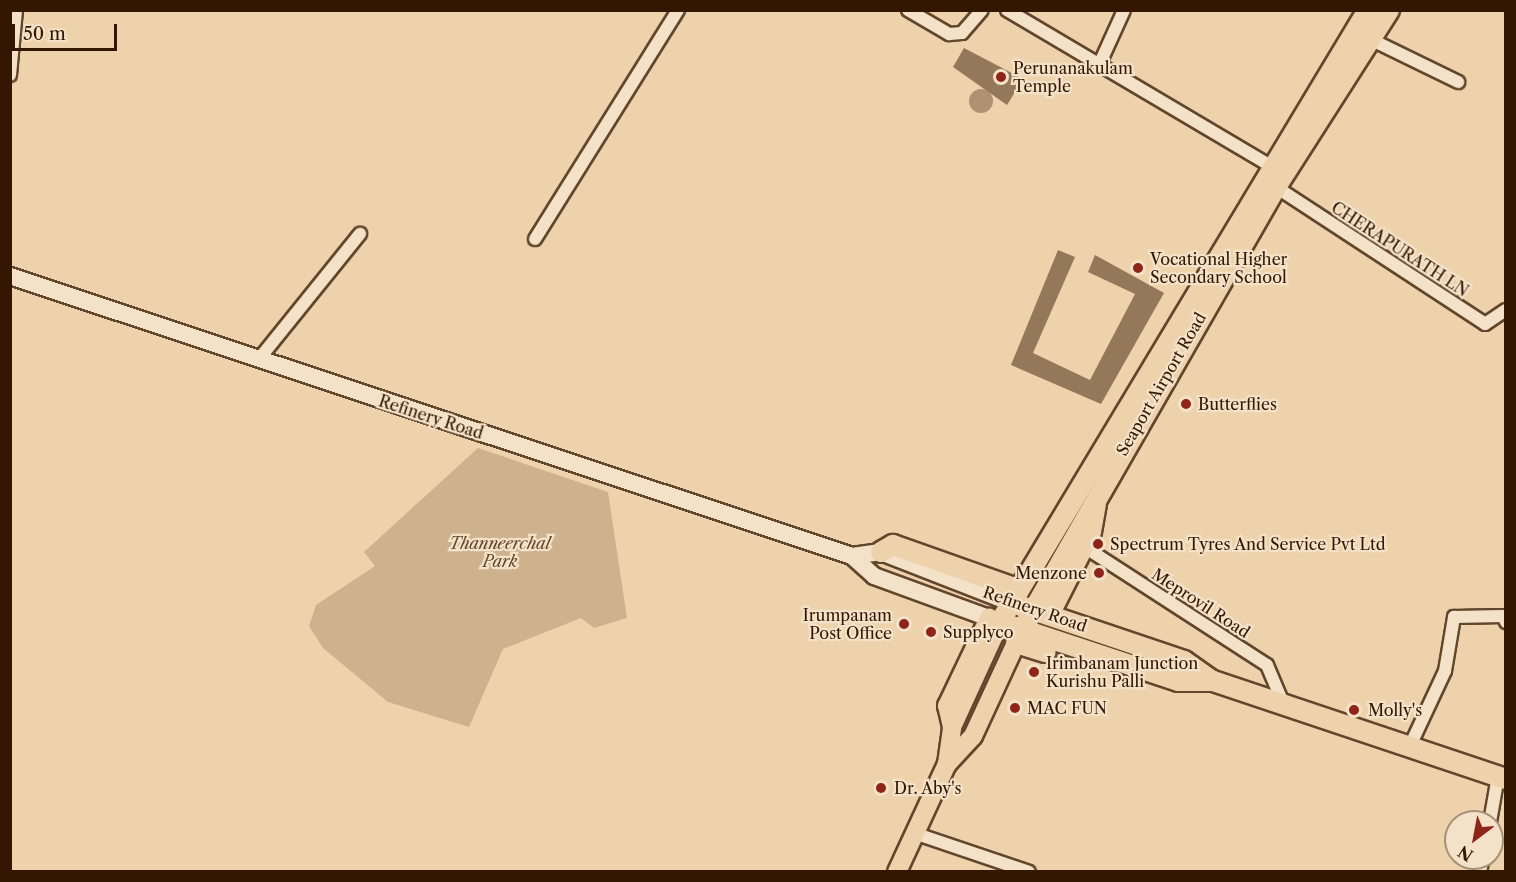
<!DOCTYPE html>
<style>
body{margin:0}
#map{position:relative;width:1516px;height:882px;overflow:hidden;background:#edd2ab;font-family:"Libre Caslon Text",serif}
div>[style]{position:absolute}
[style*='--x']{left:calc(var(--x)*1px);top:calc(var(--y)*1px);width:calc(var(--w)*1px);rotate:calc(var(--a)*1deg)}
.green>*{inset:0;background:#ceb28e}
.water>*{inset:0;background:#ae9272}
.round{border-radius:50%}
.building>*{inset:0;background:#94785a}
.roads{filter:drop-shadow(2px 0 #62462c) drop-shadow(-2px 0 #62462c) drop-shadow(0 2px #62462c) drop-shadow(0 -2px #62462c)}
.minor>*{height:12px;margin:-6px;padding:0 6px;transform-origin:6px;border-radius:6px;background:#f3e2c8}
.secondary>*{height:16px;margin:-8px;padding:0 8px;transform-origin:8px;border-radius:8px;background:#f3e2c8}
.primary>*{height:18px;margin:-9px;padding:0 9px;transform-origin:9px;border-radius:9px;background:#edd2ab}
.trunk>*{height:20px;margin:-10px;padding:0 10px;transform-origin:10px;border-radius:10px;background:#edd2ab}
.dots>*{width:16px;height:16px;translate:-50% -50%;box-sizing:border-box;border:3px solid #f3e2c8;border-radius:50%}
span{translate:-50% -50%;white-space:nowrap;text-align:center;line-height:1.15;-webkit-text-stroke:4.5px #f3e2c8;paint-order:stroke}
.poi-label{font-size:16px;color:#341702}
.left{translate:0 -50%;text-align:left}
.right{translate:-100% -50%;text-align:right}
.street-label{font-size:16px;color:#341702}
.park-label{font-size:16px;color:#62462c;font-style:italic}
.frame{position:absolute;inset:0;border:12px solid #341702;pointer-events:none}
.north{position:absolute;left:1444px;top:810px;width:60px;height:60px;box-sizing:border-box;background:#f3e2c8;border:2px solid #a79179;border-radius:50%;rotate:212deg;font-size:16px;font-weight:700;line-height:24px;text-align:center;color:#341702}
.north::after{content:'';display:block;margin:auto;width:21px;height:27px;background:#8f2418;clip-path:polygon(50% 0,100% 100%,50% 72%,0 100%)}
.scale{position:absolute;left:12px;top:24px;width:105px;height:27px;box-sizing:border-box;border:3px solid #341702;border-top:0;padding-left:8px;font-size:18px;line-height:21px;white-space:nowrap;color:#341702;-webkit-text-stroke:4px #f3e2c8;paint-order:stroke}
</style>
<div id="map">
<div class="green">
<div style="clip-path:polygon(478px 448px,608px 492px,627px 618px,594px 628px,581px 618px,503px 649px,469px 727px,388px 702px,323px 648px,309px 626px,316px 605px,375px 566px,364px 552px)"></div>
</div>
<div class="water">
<div class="round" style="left:969px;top:89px;width:24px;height:24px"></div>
</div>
<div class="building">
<div style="clip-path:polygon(964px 48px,1023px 79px,1007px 105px,953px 67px)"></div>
<div style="clip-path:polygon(1058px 250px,1075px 257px,1033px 353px,1090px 380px,1135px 294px,1088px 272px,1095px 255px,1164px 293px,1101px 404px,1011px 365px)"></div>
</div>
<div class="roads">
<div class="minor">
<div style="--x:908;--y:10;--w:48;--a:30.3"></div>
<div style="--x:949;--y:34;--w:13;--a:-4"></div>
<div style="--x:962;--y:33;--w:30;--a:-49"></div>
<div style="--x:1007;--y:10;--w:315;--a:30.6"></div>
<div style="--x:1372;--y:40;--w:96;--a:26"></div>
<div style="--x:1100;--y:63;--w:58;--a:-65.6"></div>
<div style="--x:10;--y:75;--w:65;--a:-84.7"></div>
<div style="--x:1276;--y:187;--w:250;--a:33.2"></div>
<div style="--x:1485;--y:324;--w:25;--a:-34"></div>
<div style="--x:535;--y:239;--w:270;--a:-58"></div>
<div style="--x:259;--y:359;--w:161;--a:-51.1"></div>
<div style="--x:1083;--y:546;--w:219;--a:32.9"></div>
<div style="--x:1267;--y:665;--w:41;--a:67.2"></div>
<div style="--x:1410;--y:746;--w:83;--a:-65"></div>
<div style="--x:1445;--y:671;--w:55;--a:-80.5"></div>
<div style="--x:1454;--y:617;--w:49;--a:-1.2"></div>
<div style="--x:1503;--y:616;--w:7;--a:63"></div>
<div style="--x:1490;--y:822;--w:47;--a:-80.1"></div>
<div style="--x:917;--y:834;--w:118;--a:18.7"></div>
<div style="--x:1480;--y:872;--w:14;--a:-78"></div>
</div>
<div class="secondary">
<div style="--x:10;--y:276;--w:887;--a:18.39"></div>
<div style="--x:852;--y:556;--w:30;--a:42"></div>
<div style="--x:874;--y:576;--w:134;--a:20.1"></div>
<div style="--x:852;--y:556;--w:29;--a:-8"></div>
<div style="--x:881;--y:552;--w:137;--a:21.3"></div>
</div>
<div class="primary">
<div style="--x:952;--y:727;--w:22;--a:-103"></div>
<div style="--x:947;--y:706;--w:98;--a:-64.5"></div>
<div style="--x:947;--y:764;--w:38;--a:-47"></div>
<div style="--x:973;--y:736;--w:117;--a:-65.2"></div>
<div style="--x:897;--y:872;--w:119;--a:-65.2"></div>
<div style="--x:947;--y:764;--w:37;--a:-82"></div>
<div style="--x:952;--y:727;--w:115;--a:-65.4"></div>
</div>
<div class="trunk">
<div style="--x:1368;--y:10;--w:714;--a:121.02"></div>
<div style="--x:1000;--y:622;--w:188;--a:18.3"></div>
<div style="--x:1178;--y:681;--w:35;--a:0"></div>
<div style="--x:1213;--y:681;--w:309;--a:18.5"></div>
<div style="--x:881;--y:552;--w:14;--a:-30"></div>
<div style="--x:893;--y:545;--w:132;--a:19.5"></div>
<div style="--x:1021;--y:606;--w:172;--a:18.6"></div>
<div style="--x:1184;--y:661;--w:35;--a:35"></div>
<div style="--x:1049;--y:615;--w:93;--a:-63.2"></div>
<div style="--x:1091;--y:532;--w:28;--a:-80"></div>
<div style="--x:1022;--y:630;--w:511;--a:-60.17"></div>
<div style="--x:1276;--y:187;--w:210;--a:-57.4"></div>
<div style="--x:1016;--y:643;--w:31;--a:17"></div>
</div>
</div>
<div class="dots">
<div style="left:1001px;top:77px;background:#8f2418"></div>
<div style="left:1138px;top:268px;background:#8f2418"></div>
<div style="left:1186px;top:404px;background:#8f2418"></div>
<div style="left:1098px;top:544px;background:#8f2418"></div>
<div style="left:1099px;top:573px;background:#8f2418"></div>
<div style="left:904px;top:624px;background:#8f2418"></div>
<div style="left:931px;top:632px;background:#8f2418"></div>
<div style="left:1034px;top:672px;background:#8f2418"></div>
<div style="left:1015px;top:708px;background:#8f2418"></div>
<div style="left:1354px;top:710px;background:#8f2418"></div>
<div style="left:881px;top:788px;background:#8f2418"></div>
</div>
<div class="poi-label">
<span class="left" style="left:1013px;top:77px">Perunanakulam<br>Temple</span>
<span class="left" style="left:1150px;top:268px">Vocational Higher<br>Secondary School</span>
<span class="left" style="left:1198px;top:404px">Butterflies</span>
<span class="left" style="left:1110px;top:544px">Spectrum Tyres And Service Pvt Ltd</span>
<span class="right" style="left:1087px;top:573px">Menzone</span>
<span class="right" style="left:892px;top:624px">Irumpanam<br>Post Office</span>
<span class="left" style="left:943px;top:632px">Supplyco</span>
<span class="left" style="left:1046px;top:672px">Irimbanam Junction<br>Kurishu Palli</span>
<span class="left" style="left:1027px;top:708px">MAC FUN</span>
<span class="left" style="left:1368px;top:710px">Molly's</span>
<span class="left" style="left:894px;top:788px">Dr. Aby's</span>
</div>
<div class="street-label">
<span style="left:1400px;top:249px;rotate:33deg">CHERAPURATH LN</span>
<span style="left:1161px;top:384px;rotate:-60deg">Seaport Airport Road</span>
<span style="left:431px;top:417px;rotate:18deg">Refinery Road</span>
<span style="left:1201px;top:603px;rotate:33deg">Meprovil Road</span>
<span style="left:1035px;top:609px;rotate:19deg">Refinery Road</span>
</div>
<div class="park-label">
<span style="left:500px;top:552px">Thanneerchal<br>Park</span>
</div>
<div class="frame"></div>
<div class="north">N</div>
<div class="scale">50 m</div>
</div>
